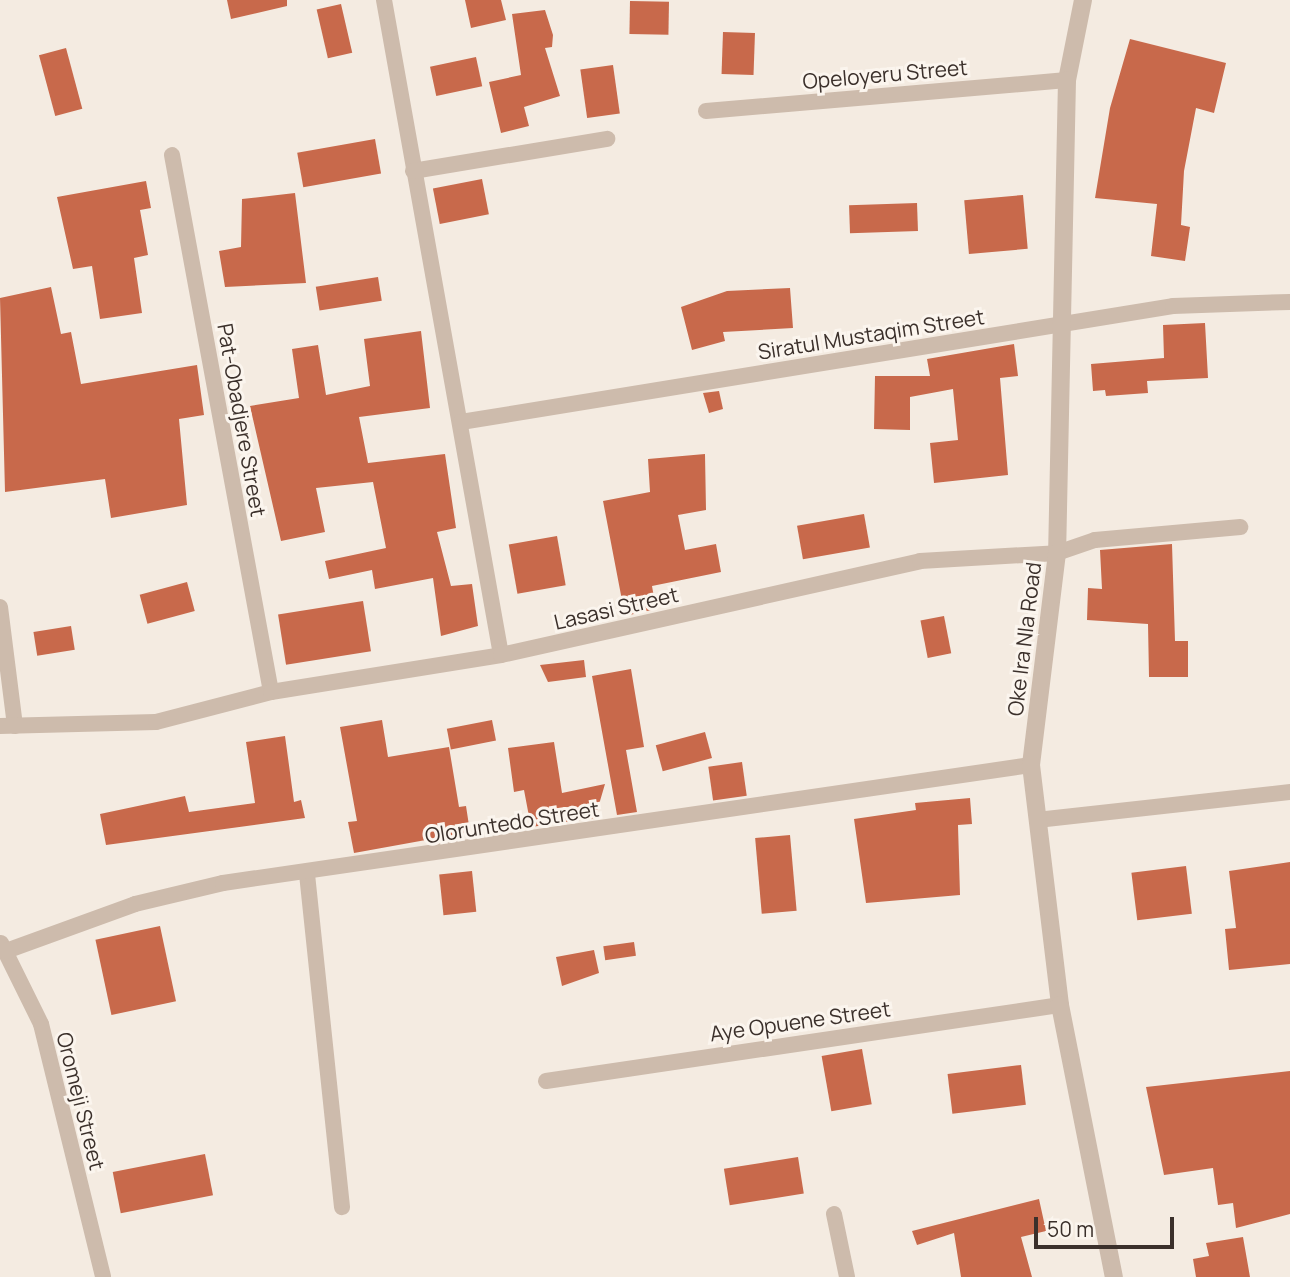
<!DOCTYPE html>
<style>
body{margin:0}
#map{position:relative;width:1290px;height:1277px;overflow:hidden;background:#f4ebe1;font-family:Manrope,sans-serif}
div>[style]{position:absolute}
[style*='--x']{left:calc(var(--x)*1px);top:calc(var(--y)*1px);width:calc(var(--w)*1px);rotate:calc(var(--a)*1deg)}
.building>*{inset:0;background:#c8694b;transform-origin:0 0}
.minor>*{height:16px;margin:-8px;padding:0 8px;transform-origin:8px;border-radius:8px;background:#cdbbac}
.tertiary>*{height:18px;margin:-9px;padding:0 9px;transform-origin:9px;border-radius:9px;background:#cdbbac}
span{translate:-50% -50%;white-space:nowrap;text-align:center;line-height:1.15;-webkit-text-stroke:6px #fbf5ee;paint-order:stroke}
.street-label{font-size:21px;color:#3b302b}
.scale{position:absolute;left:1034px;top:1217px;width:140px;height:32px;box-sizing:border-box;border:4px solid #3b302b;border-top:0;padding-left:9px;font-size:21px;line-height:24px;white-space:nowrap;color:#3b302b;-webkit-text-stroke:5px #fbf5ee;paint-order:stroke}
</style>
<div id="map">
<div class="building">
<div style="clip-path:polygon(227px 0,287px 0,287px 6px,231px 19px)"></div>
<div style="clip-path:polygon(465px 0,501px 0,506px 20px,471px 28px)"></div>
<div style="left:630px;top:1px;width:39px;height:33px;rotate:1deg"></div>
<div style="left:341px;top:4px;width:50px;height:25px;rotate:77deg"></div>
<div style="clip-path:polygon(545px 10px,553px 35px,552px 47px,545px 48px,560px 96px,524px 107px,529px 126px,501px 133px,489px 82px,521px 75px,512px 14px)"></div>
<div style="left:723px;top:32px;width:32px;height:42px;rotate:2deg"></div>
<div style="clip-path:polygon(1130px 39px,1226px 63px,1214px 113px,1196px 108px,1184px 171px,1181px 225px,1190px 227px,1185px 261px,1151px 256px,1157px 204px,1095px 198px,1110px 108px)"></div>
<div style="left:66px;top:48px;width:63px;height:28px;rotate:75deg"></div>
<div style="left:476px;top:57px;width:30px;height:47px;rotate:78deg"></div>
<div style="left:613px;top:65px;width:49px;height:33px;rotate:82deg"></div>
<div style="left:375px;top:139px;width:35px;height:79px;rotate:80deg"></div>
<div style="left:482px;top:179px;width:36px;height:50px;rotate:79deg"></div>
<div style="clip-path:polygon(146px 181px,151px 208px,140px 210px,148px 255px,134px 258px,142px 313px,100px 319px,92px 266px,73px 269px,57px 197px)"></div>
<div style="clip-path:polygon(295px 193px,306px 283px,225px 287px,219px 251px,241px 247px,242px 199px)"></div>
<div style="left:1023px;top:195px;width:54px;height:59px;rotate:85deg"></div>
<div style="left:917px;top:203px;width:28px;height:68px;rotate:88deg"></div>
<div style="left:378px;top:277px;width:24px;height:63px;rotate:81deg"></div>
<div style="clip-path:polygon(51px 287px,61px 334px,71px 332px,81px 384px,197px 365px,204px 415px,179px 419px,187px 505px,111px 518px,105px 479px,5px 492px,0 298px)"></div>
<div style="clip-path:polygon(790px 288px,793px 328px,723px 332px,725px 341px,692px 350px,681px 307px,727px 291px)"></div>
<div style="clip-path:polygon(1205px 323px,1208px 378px,1147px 381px,1148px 393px,1106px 396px,1105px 390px,1093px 391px,1091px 364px,1164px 358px,1163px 325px)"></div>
<div style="clip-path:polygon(421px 331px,430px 408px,359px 417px,368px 463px,445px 454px,456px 528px,437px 532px,451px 586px,472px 584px,478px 626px,441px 636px,433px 578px,375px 589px,372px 570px,329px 579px,325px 561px,386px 548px,373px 482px,316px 488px,325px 532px,281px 541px,250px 406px,299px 398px,292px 349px,318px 345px,326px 395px,370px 386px,364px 339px)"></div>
<div style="clip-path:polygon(1014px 344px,1018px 376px,1000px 378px,1008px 475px,934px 483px,930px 443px,958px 440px,953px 389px,910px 397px,910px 430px,874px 429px,875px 376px,930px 376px,927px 359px)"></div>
<div style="clip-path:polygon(719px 391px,723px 409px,709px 413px,703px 393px)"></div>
<div style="clip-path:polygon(705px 454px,706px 510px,678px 515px,685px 550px,716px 544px,721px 572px,652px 586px,656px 609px,625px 616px,603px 501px,650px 492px,648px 459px)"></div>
<div style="left:864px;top:514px;width:34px;height:68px;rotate:80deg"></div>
<div style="left:557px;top:536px;width:50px;height:49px;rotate:80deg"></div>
<div style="clip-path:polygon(1172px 544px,1175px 641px,1188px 641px,1188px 677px,1149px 677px,1148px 624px,1087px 620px,1088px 588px,1102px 589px,1100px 550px)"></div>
<div style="left:187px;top:582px;width:30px;height:49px;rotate:75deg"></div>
<div style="left:363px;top:601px;width:51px;height:86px;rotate:81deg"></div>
<div style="left:944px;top:616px;width:38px;height:24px;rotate:79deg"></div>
<div style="left:71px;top:626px;width:24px;height:38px;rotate:81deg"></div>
<div style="clip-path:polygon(584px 660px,586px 677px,548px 682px,540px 665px)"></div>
<div style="clip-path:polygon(631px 669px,644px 747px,626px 750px,637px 812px,617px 815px,592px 676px)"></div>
<div style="clip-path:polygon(382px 720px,388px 757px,449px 747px,459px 807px,466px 806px,470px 832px,354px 853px,348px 822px,357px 821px,340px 727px)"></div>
<div style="left:492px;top:720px;width:21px;height:46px;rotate:79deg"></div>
<div style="left:705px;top:732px;width:27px;height:51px;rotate:75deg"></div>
<div style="clip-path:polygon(285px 736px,294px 802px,301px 800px,305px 818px,106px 845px,100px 814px,185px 796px,189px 812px,255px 803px,246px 742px)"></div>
<div style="clip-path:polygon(554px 742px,562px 793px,605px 784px,595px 818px,531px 827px,524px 790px,514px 792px,508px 748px)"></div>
<div style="left:742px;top:762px;width:34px;height:34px;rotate:82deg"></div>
<div style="clip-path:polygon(970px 798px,972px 824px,958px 825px,960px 895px,866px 903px,854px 819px,916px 810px,915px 803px)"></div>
<div style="left:790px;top:835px;width:76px;height:35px;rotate:85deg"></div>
<div style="clip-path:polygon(1290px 862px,1290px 964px,1229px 970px,1225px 929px,1236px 928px,1229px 871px)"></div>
<div style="left:1186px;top:866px;width:48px;height:55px;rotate:83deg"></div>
<div style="left:472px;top:871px;width:41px;height:33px;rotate:84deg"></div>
<div style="left:160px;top:926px;width:77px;height:66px;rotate:78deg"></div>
<div style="left:634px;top:942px;width:14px;height:31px;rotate:82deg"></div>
<div style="clip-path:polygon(594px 950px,599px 973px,562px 986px,556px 957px)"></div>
<div style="left:862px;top:1049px;width:56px;height:41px;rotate:80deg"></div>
<div style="left:1021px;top:1065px;width:40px;height:74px;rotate:83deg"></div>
<div style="clip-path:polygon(1290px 1071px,1290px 1214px,1236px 1228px,1233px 1203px,1218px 1205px,1213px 1168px,1164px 1175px,1146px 1087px)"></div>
<div style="left:205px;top:1154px;width:42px;height:94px;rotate:79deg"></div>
<div style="left:798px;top:1157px;width:37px;height:75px;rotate:81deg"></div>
<div style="clip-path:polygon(1039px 1199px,1046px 1231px,1021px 1237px,1032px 1277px,961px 1277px,954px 1233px,917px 1245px,912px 1231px)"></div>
<div style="clip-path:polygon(1243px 1237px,1250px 1277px,1196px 1277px,1193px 1259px,1209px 1256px,1206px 1243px)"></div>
</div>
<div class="minor">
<div style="--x:384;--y:0;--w:665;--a:79.87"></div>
<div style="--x:706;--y:111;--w:362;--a:-4.9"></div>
<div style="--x:172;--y:155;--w:546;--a:79.55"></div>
<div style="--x:413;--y:171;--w:197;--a:-9.4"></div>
<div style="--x:461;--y:422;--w:721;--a:-9.25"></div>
<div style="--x:1173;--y:306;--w:117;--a:-2"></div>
<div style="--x:0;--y:607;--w:120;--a:82.8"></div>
<div style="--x:0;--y:726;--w:156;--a:-1.5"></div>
<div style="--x:156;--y:722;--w:119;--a:-14.6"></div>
<div style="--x:271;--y:692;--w:233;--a:-9.1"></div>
<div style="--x:501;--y:655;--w:429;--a:-12.6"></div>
<div style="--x:920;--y:561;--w:137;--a:-3.3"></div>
<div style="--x:1057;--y:553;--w:40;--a:-18.9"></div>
<div style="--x:1095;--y:540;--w:146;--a:-5.1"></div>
<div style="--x:1037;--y:820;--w:255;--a:-6.3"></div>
<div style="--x:307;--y:874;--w:335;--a:84"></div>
<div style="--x:1;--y:943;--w:90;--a:63.7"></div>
<div style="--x:41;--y:1024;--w:260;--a:76.2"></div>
<div style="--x:6;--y:951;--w:137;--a:-20"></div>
<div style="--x:135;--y:904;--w:90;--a:-13.4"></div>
<div style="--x:223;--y:883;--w:817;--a:-8.31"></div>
<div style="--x:546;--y:1081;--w:520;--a:-8.41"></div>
<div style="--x:834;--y:1214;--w:64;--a:78.3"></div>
</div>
<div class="tertiary">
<div style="--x:1083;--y:0;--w:82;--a:101.3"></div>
<div style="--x:1067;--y:80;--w:473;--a:91.2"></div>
<div style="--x:1057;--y:553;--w:214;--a:97"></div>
<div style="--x:1031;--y:765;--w:242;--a:83.1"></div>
<div style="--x:1060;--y:1005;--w:277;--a:78.8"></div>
</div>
<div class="street-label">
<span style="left:885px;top:74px;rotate:-5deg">Opeloyeru Street</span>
<span style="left:871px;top:334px;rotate:-9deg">Siratul Mustaqim Street</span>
<span style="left:242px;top:420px;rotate:80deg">Pat-Obadjere Street</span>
<span style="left:616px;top:608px;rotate:-13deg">Lasasi Street</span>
<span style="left:1024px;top:639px;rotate:-83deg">Oke Ira Nla Road</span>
<span style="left:512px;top:822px;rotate:-9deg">Oloruntedo Street</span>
<span style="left:800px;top:1021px;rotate:-8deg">Aye Opuene Street</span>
<span style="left:81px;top:1101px;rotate:76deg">Oromeji Street</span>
</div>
<div class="scale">50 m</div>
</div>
